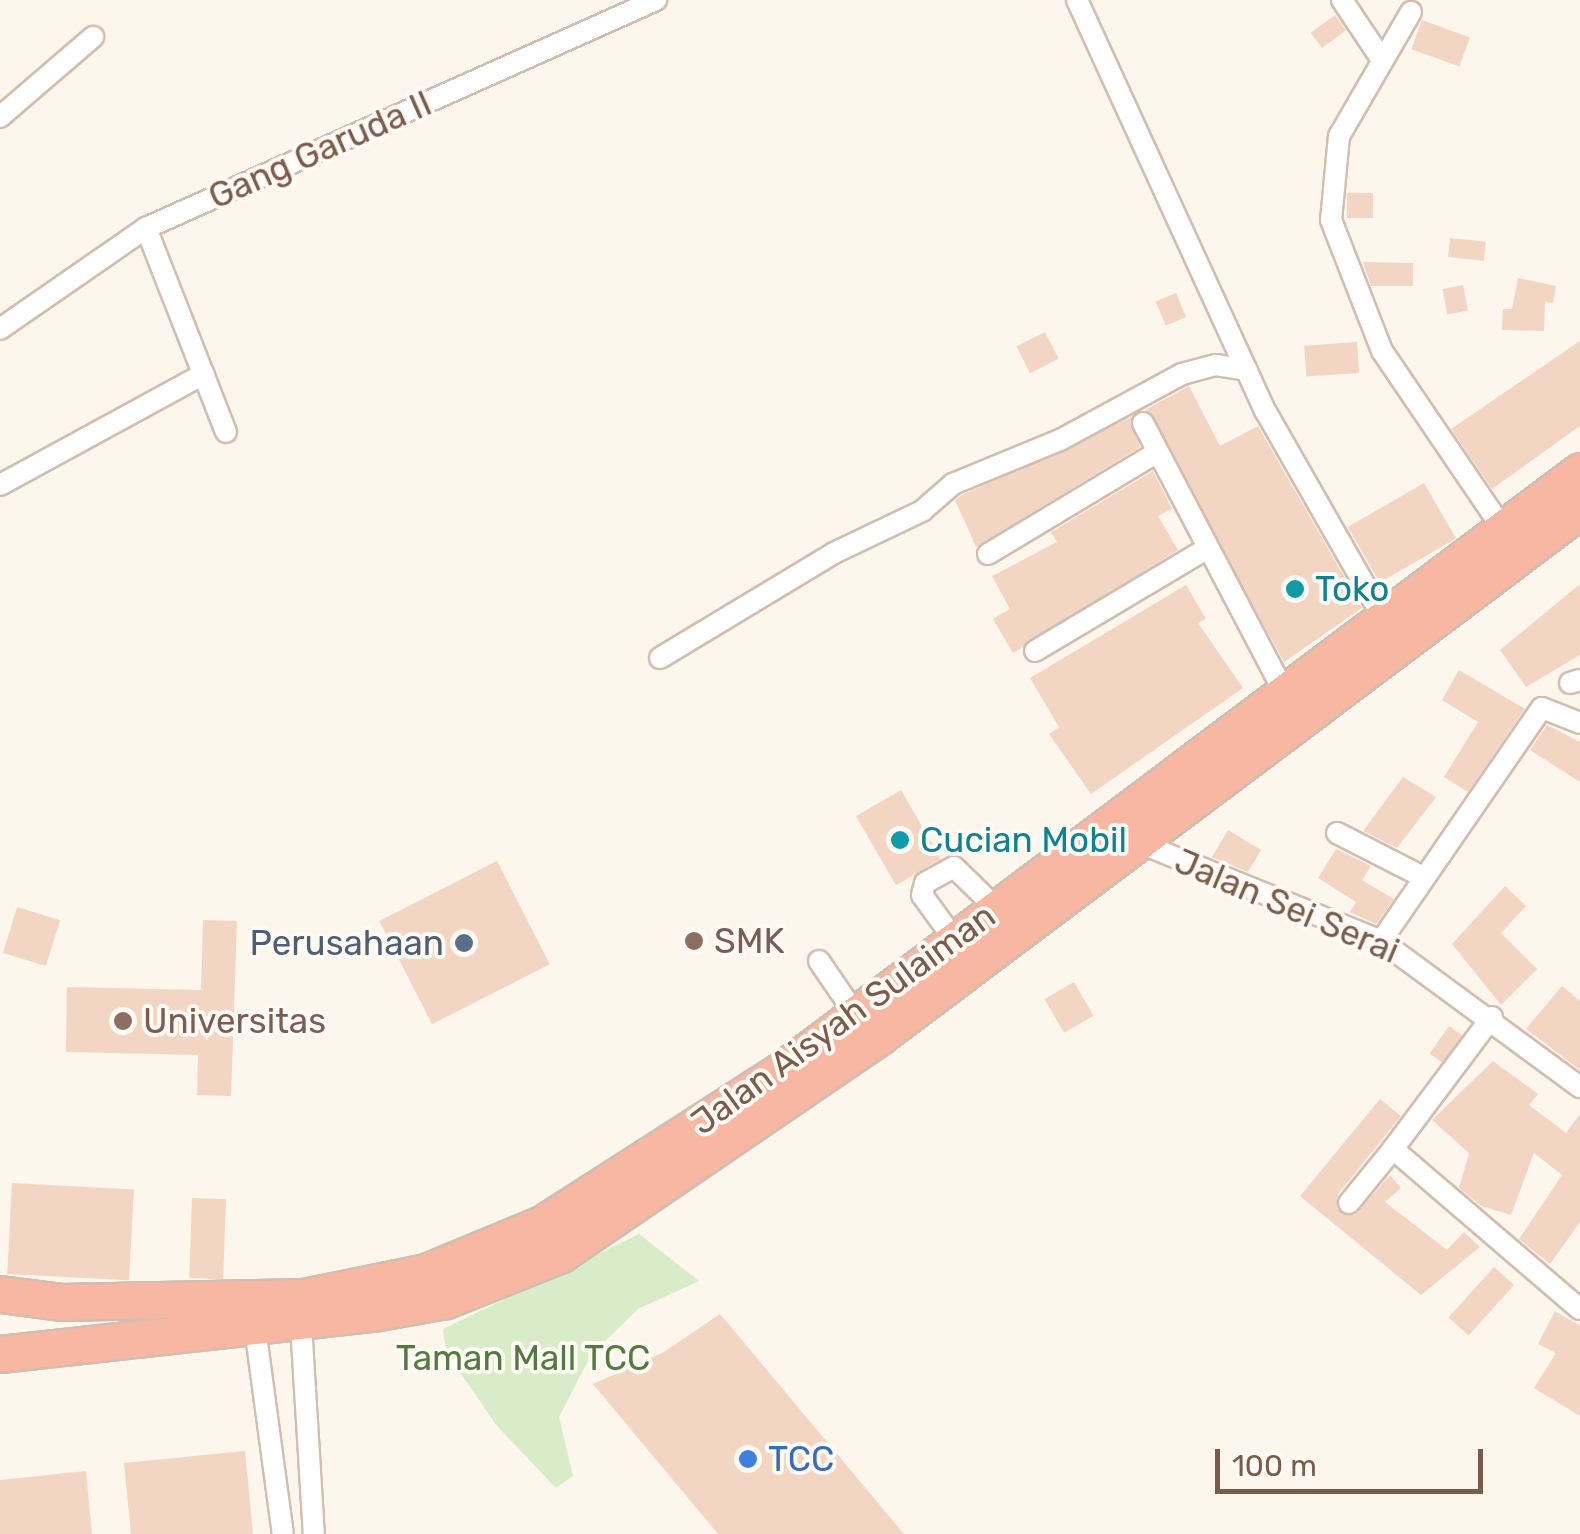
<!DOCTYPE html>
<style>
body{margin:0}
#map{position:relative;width:1580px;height:1534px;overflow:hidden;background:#fdf6ec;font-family:Rubik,sans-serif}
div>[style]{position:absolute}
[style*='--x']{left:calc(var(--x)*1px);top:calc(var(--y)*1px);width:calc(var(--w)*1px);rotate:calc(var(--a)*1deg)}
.green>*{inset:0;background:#d8ecc9}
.building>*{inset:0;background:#f3d5c3;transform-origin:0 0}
.roads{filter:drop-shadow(2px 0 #d1beb0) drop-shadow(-2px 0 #d1beb0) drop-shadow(0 2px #d1beb0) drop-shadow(0 -2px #d1beb0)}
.street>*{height:20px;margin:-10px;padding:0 10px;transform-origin:10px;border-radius:10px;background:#fff}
.highway>*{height:35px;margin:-17.5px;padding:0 17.5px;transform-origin:17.5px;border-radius:17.5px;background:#f7b7a3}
.dots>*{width:28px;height:28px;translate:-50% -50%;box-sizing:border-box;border:5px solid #fffaf3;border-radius:50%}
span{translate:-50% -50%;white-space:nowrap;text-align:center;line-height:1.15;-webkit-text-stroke:8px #fffaf3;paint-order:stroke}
.street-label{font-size:35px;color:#7a5c4d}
.culture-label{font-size:35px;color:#0d838f}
.left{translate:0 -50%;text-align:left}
.education-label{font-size:35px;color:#785e54}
.service-label{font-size:35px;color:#4e5e75}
.right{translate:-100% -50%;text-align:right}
.park-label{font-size:35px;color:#537a41}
.shop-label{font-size:35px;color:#366cbe}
.scale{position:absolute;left:1215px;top:1449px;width:268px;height:45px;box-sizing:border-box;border:5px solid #7a5c4d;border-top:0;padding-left:12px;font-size:30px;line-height:35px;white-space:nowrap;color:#7a5c4d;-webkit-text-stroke:8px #fffaf3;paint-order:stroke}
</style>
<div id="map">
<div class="green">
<div style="clip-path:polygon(639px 1234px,699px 1281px,638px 1309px,591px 1355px,559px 1417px,573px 1476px,556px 1488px,497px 1426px,446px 1352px,443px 1329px)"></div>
</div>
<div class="building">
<div style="left:1335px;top:15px;width:19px;height:30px;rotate:54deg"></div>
<div style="left:1422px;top:20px;width:51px;height:31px;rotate:20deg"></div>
<div style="left:1347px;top:193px;width:26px;height:25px"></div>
<div style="left:1450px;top:238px;width:36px;height:19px;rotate:6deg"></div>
<div style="clip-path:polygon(1363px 262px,1413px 263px,1413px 286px,1371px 286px)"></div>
<div style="clip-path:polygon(1518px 278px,1556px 286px,1553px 303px,1545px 302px,1544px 331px,1502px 330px,1503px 309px,1512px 309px)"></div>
<div style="left:1463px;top:285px;width:26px;height:21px;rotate:79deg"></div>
<div style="left:1176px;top:293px;width:26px;height:22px;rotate:67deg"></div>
<div style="left:1045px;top:332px;width:30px;height:32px;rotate:63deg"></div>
<div style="clip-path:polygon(1580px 341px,1580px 426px,1492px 489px,1451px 429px)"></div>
<div style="left:1357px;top:342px;width:31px;height:53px;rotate:86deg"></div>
<div style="clip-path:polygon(1189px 386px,1220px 446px,1258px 426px,1362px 608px,1284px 662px,1145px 410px)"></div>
<div style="clip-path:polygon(1131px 417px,1140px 447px,976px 547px,955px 500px,960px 496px)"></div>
<div style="clip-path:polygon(1153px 471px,1172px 509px,1158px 516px,1178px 550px,1013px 653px,993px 619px,1010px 609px,992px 576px,1057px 542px,1051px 532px)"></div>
<div style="left:1424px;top:483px;width:64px;height:88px;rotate:60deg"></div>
<div style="clip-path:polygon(1580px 584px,1580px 655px,1526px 687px,1500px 650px)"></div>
<div style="clip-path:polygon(1186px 585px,1206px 619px,1198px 623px,1243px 688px,1091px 794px,1049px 734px,1059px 727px,1030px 678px)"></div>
<div style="clip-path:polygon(1459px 670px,1525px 709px,1468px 792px,1444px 777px,1478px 722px,1442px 700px)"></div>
<div style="clip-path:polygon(1547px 725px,1580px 742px,1580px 782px,1530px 750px)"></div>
<div style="clip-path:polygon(1403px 777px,1436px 797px,1397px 848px,1363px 831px)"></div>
<div style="left:901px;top:790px;width:80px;height:52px;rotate:60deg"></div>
<div style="clip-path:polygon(1228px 830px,1261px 850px,1248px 872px,1212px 857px)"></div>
<div style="clip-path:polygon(1336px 849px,1371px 866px,1362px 880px,1394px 899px,1376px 924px,1350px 912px,1356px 902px,1318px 878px)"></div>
<div style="left:497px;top:861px;width:116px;height:132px;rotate:63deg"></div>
<div style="clip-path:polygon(1505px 886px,1526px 906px,1501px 933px,1537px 969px,1501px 1005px,1452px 944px)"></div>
<div style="left:17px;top:907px;width:45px;height:48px;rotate:17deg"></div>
<div style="clip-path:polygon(203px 920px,237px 921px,231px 1096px,197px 1095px,198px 1055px,66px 1052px,67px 987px,201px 990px)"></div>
<div style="left:1074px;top:982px;width:39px;height:34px;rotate:60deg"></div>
<div style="clip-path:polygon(1562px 986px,1580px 1001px,1580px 1070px,1526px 1029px)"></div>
<div style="left:1449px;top:1026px;width:16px;height:34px;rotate:35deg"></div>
<div style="clip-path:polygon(1493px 1061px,1538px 1094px,1529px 1105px,1566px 1133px,1580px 1114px,1580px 1222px,1550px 1264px,1519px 1239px,1562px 1175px,1534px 1153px,1511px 1215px,1481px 1206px,1459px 1188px,1469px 1153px,1432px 1120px)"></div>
<div style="clip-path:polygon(1380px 1099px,1401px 1116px,1338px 1194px,1337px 1209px,1355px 1215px,1390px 1175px,1401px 1188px,1385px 1202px,1447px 1250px,1464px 1232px,1480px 1247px,1421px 1295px,1300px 1196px)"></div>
<div style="left:12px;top:1183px;width:122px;height:91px;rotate:3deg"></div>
<div style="left:192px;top:1198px;width:34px;height:80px;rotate:2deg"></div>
<div style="left:1494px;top:1267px;width:27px;height:68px;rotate:42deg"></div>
<div style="clip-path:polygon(1555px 1311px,1580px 1326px,1580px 1416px,1534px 1388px,1556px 1353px,1538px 1344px)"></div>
<div style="clip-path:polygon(720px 1314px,904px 1534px,718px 1534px,593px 1384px,664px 1352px)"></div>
<div style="clip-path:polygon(245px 1451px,253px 1534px,131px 1534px,124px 1463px)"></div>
<div style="clip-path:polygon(86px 1471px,92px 1534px,0 1534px,0 1480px)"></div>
</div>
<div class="roads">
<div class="street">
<div style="--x:1077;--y:0;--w:453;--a:65.4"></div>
<div style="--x:1266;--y:412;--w:236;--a:60.3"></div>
<div style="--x:1342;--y:0;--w:72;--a:56.3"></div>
<div style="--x:1411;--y:12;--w:143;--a:120.1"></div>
<div style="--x:1339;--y:136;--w:84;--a:95.4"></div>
<div style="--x:1331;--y:220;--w:141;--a:68.7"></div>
<div style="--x:1382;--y:351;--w:215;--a:55.8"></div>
<div style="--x:0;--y:117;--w:123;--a:-40.7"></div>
<div style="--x:146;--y:228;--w:219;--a:68.6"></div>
<div style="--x:0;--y:329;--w:178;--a:-34.7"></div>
<div style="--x:146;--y:228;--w:559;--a:-24.09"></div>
<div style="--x:1143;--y:423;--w:301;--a:62.3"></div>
<div style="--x:0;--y:485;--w:232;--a:-28.6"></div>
<div style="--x:988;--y:554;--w:198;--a:-31"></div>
<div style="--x:1035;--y:651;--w:201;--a:-30.8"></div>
<div style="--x:660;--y:658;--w:203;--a:-31.1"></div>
<div style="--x:834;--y:553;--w:98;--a:-25.5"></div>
<div style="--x:922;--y:511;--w:41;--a:-41.1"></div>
<div style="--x:953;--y:484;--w:116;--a:-22.4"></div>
<div style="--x:1060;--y:440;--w:139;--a:-28.4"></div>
<div style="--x:1182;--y:374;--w:35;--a:-15"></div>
<div style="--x:1216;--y:365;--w:31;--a:9"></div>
<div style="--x:1570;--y:683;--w:10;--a:-17"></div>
<div style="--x:1337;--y:833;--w:97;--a:27.1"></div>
<div style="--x:1135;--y:841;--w:266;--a:22.1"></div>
<div style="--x:1381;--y:941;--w:247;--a:36.3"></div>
<div style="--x:954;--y:939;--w:54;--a:-126"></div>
<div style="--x:922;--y:895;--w:12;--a:-76"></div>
<div style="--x:925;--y:883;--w:33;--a:-29"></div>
<div style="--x:954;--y:867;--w:57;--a:44.3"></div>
<div style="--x:1381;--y:941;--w:283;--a:-55.4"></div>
<div style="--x:1542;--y:708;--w:41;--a:21.5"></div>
<div style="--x:819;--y:961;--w:65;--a:55.6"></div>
<div style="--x:1492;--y:1017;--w:165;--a:126.9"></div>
<div style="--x:1393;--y:1149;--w:246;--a:40.6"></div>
<div style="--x:1349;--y:1203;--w:70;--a:-50.8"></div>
<div style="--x:301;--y:1324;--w:210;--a:86.5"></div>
<div style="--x:255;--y:1328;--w:208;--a:82.3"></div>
</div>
<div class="highway">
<div style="--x:0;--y:1294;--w:63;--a:7.4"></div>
<div style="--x:62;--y:1302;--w:242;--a:-1.2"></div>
<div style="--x:304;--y:1297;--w:125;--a:-11.6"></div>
<div style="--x:426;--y:1272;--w:126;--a:-22.5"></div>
<div style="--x:542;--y:1224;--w:282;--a:-32.7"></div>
<div style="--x:779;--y:1072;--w:1001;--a:-36.88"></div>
<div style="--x:0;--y:1354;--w:375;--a:-6.3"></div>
<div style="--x:373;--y:1313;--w:74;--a:-10.1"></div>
<div style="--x:446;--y:1300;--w:124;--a:-21.8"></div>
<div style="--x:561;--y:1254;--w:386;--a:-34.3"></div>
<div style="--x:880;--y:1036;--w:876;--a:-36.92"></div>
</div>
</div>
<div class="dots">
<div style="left:1295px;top:589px;background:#0f9aa8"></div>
<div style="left:900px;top:840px;background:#0f9aa8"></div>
<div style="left:694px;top:941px;background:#8d6e63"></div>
<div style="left:464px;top:943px;background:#5c6f8a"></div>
<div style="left:123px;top:1021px;background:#8d6e63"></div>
<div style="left:748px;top:1459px;background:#3f7fe0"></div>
</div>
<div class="street-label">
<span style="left:320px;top:150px;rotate:-24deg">Gang Garuda II</span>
<span style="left:1287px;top:906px;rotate:23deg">Jalan Sei Serai</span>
<span style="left:843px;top:1019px;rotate:-36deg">Jalan Aisyah Sulaiman</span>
</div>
<div class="culture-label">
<span class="left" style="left:1315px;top:589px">Toko</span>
<span class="left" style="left:920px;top:840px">Cucian Mobil</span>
</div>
<div class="education-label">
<span class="left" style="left:714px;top:941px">SMK</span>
<span class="left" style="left:143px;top:1021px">Universitas</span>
</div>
<div class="service-label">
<span class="right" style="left:444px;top:943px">Perusahaan</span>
</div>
<div class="park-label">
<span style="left:523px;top:1358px">Taman Mall TCC</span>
</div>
<div class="shop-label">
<span class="left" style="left:768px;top:1459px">TCC</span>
</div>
<div class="scale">100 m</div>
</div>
